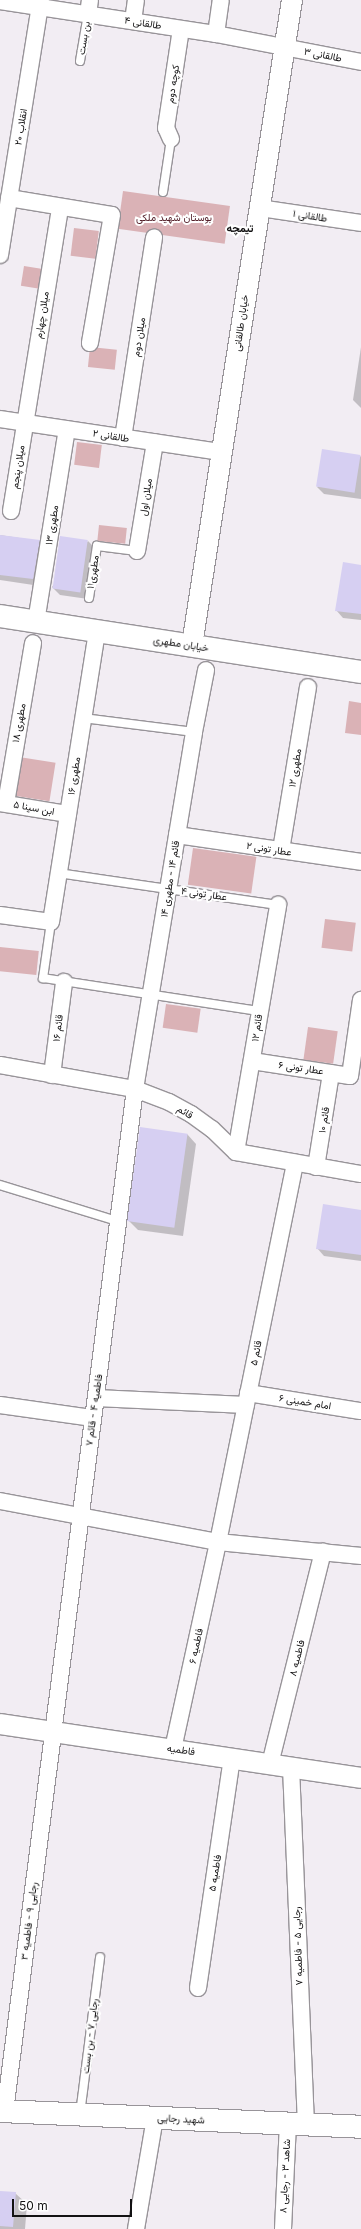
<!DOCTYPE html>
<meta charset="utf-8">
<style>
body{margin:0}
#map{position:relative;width:361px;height:2229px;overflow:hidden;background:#f2edf3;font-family:Inter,Vazirmatn,sans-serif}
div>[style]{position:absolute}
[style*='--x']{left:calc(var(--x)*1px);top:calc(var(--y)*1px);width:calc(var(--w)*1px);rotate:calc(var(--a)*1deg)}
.green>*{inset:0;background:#dab2b6;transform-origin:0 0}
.shadow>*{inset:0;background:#0003}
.building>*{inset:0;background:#d6cff2;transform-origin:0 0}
.roads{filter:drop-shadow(1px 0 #989499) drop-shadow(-1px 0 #989499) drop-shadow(0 1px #989499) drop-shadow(0 -1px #989499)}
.service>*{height:8px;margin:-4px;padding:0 4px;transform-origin:4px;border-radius:4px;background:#fff}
.minor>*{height:16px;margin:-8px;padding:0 8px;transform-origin:8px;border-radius:8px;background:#fff}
.tertiary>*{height:20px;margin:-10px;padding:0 10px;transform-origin:10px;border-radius:10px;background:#fff}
.secondary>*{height:22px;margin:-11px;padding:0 11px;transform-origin:11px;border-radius:11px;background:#fff}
span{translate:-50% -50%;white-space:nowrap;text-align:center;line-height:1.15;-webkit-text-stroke:4px #fff;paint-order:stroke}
.street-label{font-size:10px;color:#131213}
.park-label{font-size:10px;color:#54202a}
.neighbourhood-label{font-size:11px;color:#131213;font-weight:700}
.scale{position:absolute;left:12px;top:2199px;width:120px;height:18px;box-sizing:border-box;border:2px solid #131213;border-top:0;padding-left:5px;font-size:12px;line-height:14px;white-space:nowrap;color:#131213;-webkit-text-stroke:3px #fff;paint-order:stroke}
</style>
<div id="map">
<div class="green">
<div style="left:123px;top:191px;width:108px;height:38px;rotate:8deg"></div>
<div style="left:74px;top:228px;width:25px;height:28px;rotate:7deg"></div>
<div style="left:24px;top:266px;width:19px;height:20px;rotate:9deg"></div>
<div style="left:90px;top:347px;width:27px;height:20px;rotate:6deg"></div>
<div style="left:77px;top:442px;width:25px;height:23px;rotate:7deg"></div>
<div style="left:99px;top:525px;width:28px;height:16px;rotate:6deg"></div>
<div style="clip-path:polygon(349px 701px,361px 703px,361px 735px,345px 733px)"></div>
<div style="left:19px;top:757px;width:37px;height:39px;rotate:9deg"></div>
<div style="left:193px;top:848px;width:64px;height:37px;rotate:8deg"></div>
<div style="left:325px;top:919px;width:31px;height:29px;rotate:7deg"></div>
<div style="left:0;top:947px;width:39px;height:24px;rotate:6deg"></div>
<div style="left:166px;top:1004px;width:35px;height:24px;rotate:8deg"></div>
<div style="left:308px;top:1027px;width:30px;height:33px;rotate:8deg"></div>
</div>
<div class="shadow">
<div style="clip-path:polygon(361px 347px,361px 408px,353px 400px)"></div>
<div style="clip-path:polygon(361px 456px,361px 499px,324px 494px,317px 487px)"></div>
<div style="clip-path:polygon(0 535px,39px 541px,46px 548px,40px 586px,0 580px)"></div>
<div style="clip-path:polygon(88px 541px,95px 548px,88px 599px,60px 595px,52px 587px)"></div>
<div style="clip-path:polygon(361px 566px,361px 620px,343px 618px,336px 610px)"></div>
<div style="clip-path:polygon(187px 1134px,196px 1144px,183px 1236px,138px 1230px,129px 1221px)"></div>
<div style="clip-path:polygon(361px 1211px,361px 1261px,324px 1256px,317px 1248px)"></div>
<div style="clip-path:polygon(0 2192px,15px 2193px,27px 2204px,25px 2229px,0 2229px)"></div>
</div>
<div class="building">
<div style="left:322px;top:449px;width:39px;height:38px;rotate:9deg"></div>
<div style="clip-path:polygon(0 535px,40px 540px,33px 579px,0 575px)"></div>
<div style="left:60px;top:536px;width:28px;height:53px;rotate:8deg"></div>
<div style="clip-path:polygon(343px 562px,361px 565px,361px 614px,335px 611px)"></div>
<div style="left:140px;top:1127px;width:48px;height:95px;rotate:8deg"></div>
<div style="clip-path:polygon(323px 1204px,361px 1210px,361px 1255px,316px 1249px)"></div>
<div style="clip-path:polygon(0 2191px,16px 2192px,13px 2227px,0 2226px)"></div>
</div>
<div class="roads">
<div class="service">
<div style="--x:80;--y:61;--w:48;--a:-80.3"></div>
<div style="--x:163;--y:192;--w:54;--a:-81.4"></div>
<div style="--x:89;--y:598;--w:53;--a:-81.3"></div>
<div style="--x:97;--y:546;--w:40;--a:7.1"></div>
<div style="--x:83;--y:718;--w:112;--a:7.2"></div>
<div style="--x:58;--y:873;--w:222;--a:8.3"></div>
<div style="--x:51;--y:922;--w:57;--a:98.1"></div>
<div style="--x:43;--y:978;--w:219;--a:8.7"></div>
<div style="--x:0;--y:1185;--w:126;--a:17.1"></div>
<div style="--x:80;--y:2114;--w:158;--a:-82.7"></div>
</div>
<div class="minor">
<div style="--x:0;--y:1;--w:219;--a:8.7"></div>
<div style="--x:216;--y:34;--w:148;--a:10.9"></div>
<div style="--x:88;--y:14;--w:14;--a:-82"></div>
<div style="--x:133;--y:21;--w:21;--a:-82"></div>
<div style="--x:216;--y:34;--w:34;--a:-82"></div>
<div style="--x:171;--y:139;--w:12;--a:-114"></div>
<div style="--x:166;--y:128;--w:100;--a:-81.4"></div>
<div style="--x:9;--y:198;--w:104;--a:9.4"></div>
<div style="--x:112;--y:215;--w:130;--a:99.8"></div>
<div style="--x:260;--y:208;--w:102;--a:8.4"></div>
<div style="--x:0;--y:255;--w:258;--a:-80.9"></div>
<div style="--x:0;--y:419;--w:224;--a:8.5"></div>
<div style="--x:123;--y:438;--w:203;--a:-81.2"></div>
<div style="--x:11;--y:511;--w:308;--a:-80.8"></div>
<div style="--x:137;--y:551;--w:110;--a:-80.6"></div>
<div style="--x:36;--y:622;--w:195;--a:-80.9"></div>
<div style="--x:0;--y:803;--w:69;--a:9.2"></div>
<div style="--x:6;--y:803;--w:162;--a:-80.4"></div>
<div style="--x:177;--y:835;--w:186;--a:8.3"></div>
<div style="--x:281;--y:850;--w:165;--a:-80.6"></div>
<div style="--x:0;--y:915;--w:51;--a:7.8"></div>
<div style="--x:51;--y:922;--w:295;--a:-81"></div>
<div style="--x:252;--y:1061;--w:99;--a:8.7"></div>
<div style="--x:350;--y:1076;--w:77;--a:-81.8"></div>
<div style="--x:0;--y:1065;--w:137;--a:10.1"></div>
<div style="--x:135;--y:1089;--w:36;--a:21"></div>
<div style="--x:169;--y:1102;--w:25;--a:29"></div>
<div style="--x:191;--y:1114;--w:26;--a:36"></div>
<div style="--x:212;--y:1129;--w:33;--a:44"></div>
<div style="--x:236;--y:1152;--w:127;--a:10"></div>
<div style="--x:52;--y:1075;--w:94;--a:-82.6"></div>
<div style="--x:236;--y:1152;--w:251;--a:-80.3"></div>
<div style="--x:316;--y:1167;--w:95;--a:-80.9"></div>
<div style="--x:248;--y:1393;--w:114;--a:9.1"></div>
<div style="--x:96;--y:1398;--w:150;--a:2.7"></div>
<div style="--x:0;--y:1405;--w:94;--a:8"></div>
<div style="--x:0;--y:1501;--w:222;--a:10.7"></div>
<div style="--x:218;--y:1542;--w:144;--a:5.6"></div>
<div style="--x:173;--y:1749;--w:212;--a:-77.7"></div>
<div style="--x:218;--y:1542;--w:387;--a:-78.5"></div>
<div style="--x:270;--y:1764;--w:219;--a:-76"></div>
<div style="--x:291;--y:1767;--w:358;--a:87.6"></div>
<div style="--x:198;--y:1988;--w:232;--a:-81.6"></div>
<div style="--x:5;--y:2111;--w:1030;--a:-82.75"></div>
<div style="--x:135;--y:1089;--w:362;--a:-80.6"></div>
<div style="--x:194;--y:732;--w:63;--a:-79"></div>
<div style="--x:136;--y:2229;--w:113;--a:-80.3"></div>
<div style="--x:283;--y:2229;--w:105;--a:-87.3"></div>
</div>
<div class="tertiary">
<div style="--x:192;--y:645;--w:653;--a:-81.19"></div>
<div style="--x:0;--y:1724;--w:365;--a:8.5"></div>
</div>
<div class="secondary">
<div style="--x:0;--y:616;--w:365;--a:8.8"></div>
<div style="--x:0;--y:2111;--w:361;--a:2.5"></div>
</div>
</div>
<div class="street-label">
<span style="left:143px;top:23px;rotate:9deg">طالقانی ۴</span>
<span style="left:84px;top:38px;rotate:-81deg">بن بست</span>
<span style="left:323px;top:55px;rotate:11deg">طالقانی ۳</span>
<span style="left:173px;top:84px;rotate:-81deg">کوچه دوم</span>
<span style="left:21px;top:127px;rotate:-81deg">انقلاب ۲۰</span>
<span style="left:310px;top:216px;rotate:9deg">طالقانی ۱</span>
<span style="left:42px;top:315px;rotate:-81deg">میلان چهارم</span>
<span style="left:241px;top:323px;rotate:-82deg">خیابان طالقانی</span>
<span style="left:139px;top:337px;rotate:-81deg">میلان دوم</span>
<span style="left:111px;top:436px;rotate:9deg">طالقانی ۲</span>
<span style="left:18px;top:467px;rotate:-81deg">میلان پنجم</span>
<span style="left:146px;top:497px;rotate:-81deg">میلان اول</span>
<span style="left:52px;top:525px;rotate:-81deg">مطهری ۱۳</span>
<span style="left:93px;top:572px;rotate:-81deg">مطهری۱۱</span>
<span style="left:181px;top:644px;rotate:9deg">خیابان مطهری</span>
<span style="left:19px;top:723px;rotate:-80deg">مطهری ۱۸</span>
<span style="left:295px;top:768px;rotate:-81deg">مطهری ۱۲</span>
<span style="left:74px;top:776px;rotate:-81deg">مطهری ۱۶</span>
<span style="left:34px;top:808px;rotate:10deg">ابن سینا ۵</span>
<span style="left:269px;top:849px;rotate:9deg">عطار تونی ۲</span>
<span style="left:170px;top:879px;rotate:-81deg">قائم ۱۴ - مطهری ۱۴</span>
<span style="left:204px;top:894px;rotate:8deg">عطار تونی ۴</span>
<span style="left:58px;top:1028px;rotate:-83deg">قائم ۱۶</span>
<span style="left:257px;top:1028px;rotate:-82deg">قائم ۱۲</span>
<span style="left:301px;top:1068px;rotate:8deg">عطار تونی ۶</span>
<span style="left:185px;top:1112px;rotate:31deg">قائم</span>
<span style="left:324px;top:1120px;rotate:-81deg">قائم ۱۰</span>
<span style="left:256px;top:1353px;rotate:-79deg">قائم ۵</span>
<span style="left:305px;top:1402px;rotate:9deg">امام خمینی ۶</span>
<span style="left:94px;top:1410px;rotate:-82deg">فاطمیه ۴ - قائم ۷</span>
<span style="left:196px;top:1646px;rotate:-78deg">فاطمیه ۶</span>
<span style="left:297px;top:1658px;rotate:-76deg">فاطمیه ۸</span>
<span style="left:181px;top:1750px;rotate:8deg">فاطمیه</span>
<span style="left:215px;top:1873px;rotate:-81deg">فاطمیه ۵</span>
<span style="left:29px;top:1921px;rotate:-83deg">رجایی ۹ - فاطمیه ۳</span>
<span style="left:298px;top:1946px;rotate:-92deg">رجایی ۵ - فاطمیه ۷</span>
<span style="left:90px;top:2036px;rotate:-83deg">رجایی ۷ - بن بست</span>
<span style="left:181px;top:2119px;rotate:3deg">شهید رجایی</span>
<span style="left:285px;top:2176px;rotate:-87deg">شاهد ۳ - رجایی ۸</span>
</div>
<div class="park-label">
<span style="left:174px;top:218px">بوستان شهید ملکی</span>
</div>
<div class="neighbourhood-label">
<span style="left:240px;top:228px">تیمچه</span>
</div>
<div class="scale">50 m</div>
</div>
